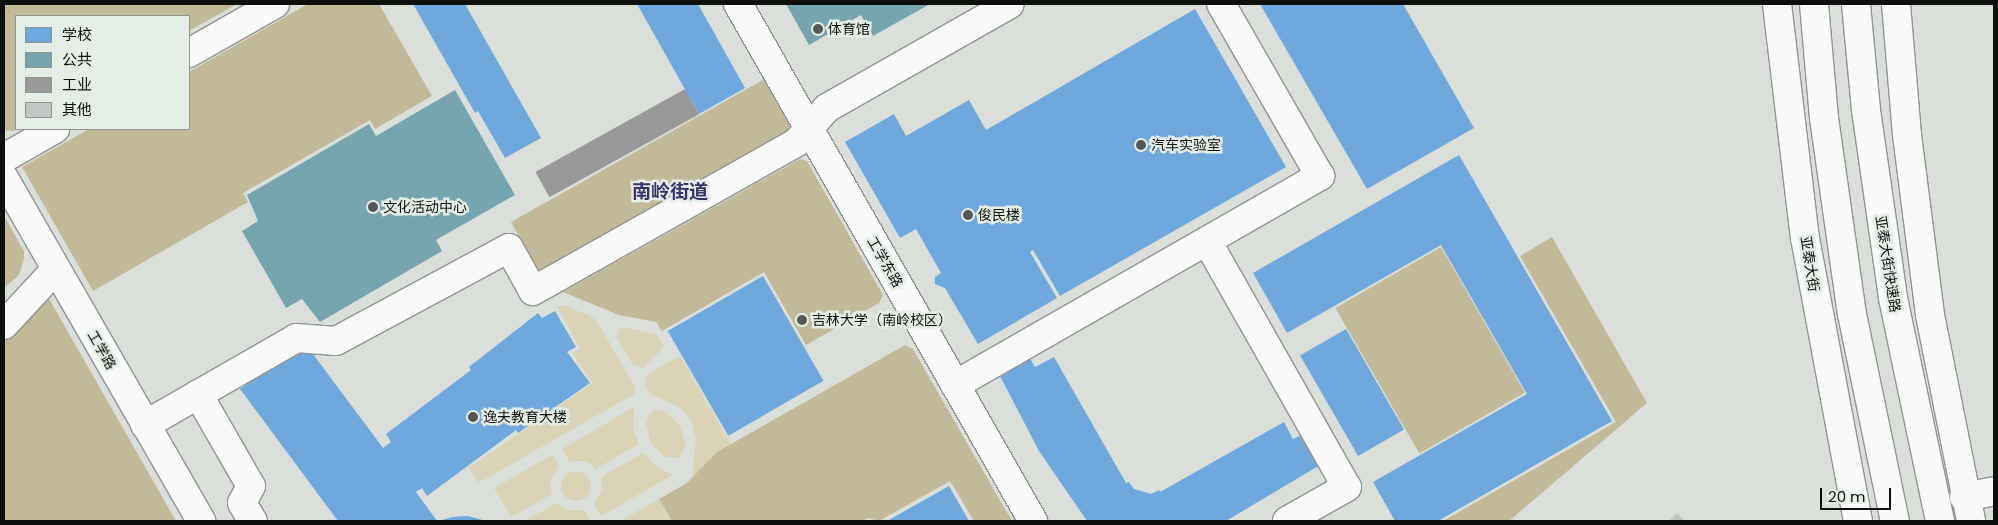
<!DOCTYPE html>
<meta charset="utf-8">
<style>
body{margin:0}
#map{position:relative;width:1998px;height:525px;overflow:hidden;background:#dadfda;font-family:Poppins,"Noto Sans SC",sans-serif}
div>[style]{position:absolute}
[style*='--x']{left:calc(var(--x)*1px);top:calc(var(--y)*1px);width:calc(var(--w)*1px);rotate:calc(var(--a)*1deg)}
.green>*{inset:0;background:#dbd3b6}
.round{border-radius:50%}
.forest>*{inset:0;background:#c2b999;transform-origin:0 0}
.schools>*{inset:0;background:#6fa8dc;transform-origin:0 0}
.public>*{inset:0;background:#76a5af}
.industry>*{inset:0;background:#999;transform-origin:0 0}
.building>*{inset:0;background:#c3c7c4}
.roads{filter:drop-shadow(1px 0 #919592) drop-shadow(-1px 0 #919592) drop-shadow(0 1px #919592) drop-shadow(0 -1px #919592)}
.minor>*{height:28px;margin:-14px;padding:0 14px;transform-origin:14px;border-radius:14px;background:#f9faf9}
.major>*{height:28px;margin:-14px;padding:0 14px;transform-origin:14px;border-radius:14px;background:#f9faf9}
.highway>*{height:28px;margin:-14px;padding:0 14px;transform-origin:14px;border-radius:14px;background:#f9faf9}
.dots>*{width:14px;height:14px;translate:-50% -50%;box-sizing:border-box;border:2px solid #e5eee6;border-radius:50%}
span{translate:-50% -50%;white-space:nowrap;text-align:center;line-height:1.15;-webkit-text-stroke:5px #e5eee6;paint-order:stroke}
.poi-label{font-size:14px;color:#0e100e}
.left{translate:0 -50%;text-align:left}
.street-label{font-size:14px;color:#0e100e}
.district-label{font-size:19px;color:#3a306c;font-weight:700}
.frame{position:absolute;inset:0;border:5px solid #0e100e;pointer-events:none}
.legend{position:absolute;left:15px;top:15px;width:175px;height:115px;box-sizing:border-box;background:#e5eee6;border:1px solid #8f9590;margin:0;padding:6px 9px;list-style:none;font-size:15px;color:#0e100e}
.legend li{display:flex;align-items:center;gap:10px;height:25px}
.legend b{width:25px;border:1px solid #8f9590}
.scale{position:absolute;left:1820px;top:488px;width:71px;height:22px;box-sizing:border-box;border:2px solid #0e100e;border-top:0;padding-left:6px;font-size:15px;line-height:18px;white-space:nowrap;color:#0e100e;-webkit-text-stroke:4px #e5eee6;paint-order:stroke}
</style>
<div id="map">
<div class="green">
<div style="clip-path:polygon(563px 305px,595px 318px,636px 389px,634px 394px,478px 483px,469px 468px,593px 383px,572px 353px,580px 348px,557px 307px)"></div>
<div style="clip-path:polygon(623px 327px,656px 334px,664px 347px,643px 368px,633px 365px,617px 338px,618px 331px)"></div>
<div style="clip-path:polygon(680px 356px,731px 444px,717px 452px,692px 478px,696px 439px,691px 420px,678px 406px,650px 394px,645px 385px,648px 374px)"></div>
<div style="clip-path:polygon(634px 407px,633px 427px,638px 444px,596px 469px,585px 461px,569px 461px,562px 449px)"></div>
<div style="clip-path:polygon(655px 410px,666px 412px,680px 426px,686px 445px,679px 458px,665px 457px,651px 443px,646px 424px,648px 416px)"></div>
<div style="clip-path:polygon(643px 453px,656px 466px,673px 475px,601px 516px,594px 504px,602px 490px,601px 477px)"></div>
<div style="clip-path:polygon(552px 455px,559px 466px,550px 481px,552px 494px,511px 517px,494px 488px)"></div>
<div class="round" style="left:561px;top:471px;width:30px;height:30px"></div>
<div style="clip-path:polygon(659px 499px,672px 521px,620px 521px)"></div>
<div style="clip-path:polygon(557px 503px,567px 510px,584px 510px,590px 521px,524px 521px)"></div>
</div>
<div class="forest">
<div style="clip-path:polygon(4px 4px,237px 4px,189px 31px,189px 16px,16px 16px,17px 129px,12px 131px,4px 130px)"></div>
<div style="clip-path:polygon(308px 4px,379px 4px,432px 96px,375px 129px,370px 120px,243px 193px,248px 202px,93px 291px,22px 167px,89px 129px,189px 129px,189px 72px)"></div>
<div style="clip-path:polygon(766px 78px,791px 124px,787px 132px,539px 272px,511px 222px)"></div>
<div style="clip-path:polygon(800px 159px,807px 161px,883px 295px,879px 303px,806px 345px,764px 272px,662px 331px,656px 322px,619px 315px,563px 292px)"></div>
<div style="clip-path:polygon(4px 216px,24px 251px,24px 259px,19px 275px,4px 288px)"></div>
<div style="clip-path:polygon(1552px 237px,1647px 403px,1509px 521px,1443px 521px,1616px 422px,1520px 256px)"></div>
<div style="left:1441px;top:247px;width:168px;height:122px;rotate:60deg"></div>
<div style="clip-path:polygon(44px 290px,176px 521px,4px 521px,4px 334px)"></div>
<div style="clip-path:polygon(905px 345px,913px 349px,1012px 521px,974px 521px,950px 481px,879px 521px,868px 518px,863px 521px,672px 521px,659px 499px,687px 483px,717px 452px)"></div>
</div>
<div class="schools">
<div style="clip-path:polygon(413px 4px,465px 4px,541px 138px,505px 158px,478px 111px,475px 113px)"></div>
<div style="clip-path:polygon(637px 4px,698px 4px,745px 88px,699px 114px)"></div>
<div style="clip-path:polygon(1260px 4px,1403px 4px,1474px 128px,1367px 189px)"></div>
<div style="clip-path:polygon(1195px 9px,1286px 167px,1060px 296px,1033px 250px,1030px 252px,1057px 298px,978px 344px,945px 288px,935px 284px,935px 277px,941px 273px,916px 229px,900px 238px,845px 142px,894px 114px,906px 136px,969px 100px,986px 130px)"></div>
<div style="clip-path:polygon(1459px 155px,1612px 421px,1438px 521px,1395px 521px,1373px 482px,1527px 394px,1441px 245px,1287px 333px,1253px 273px)"></div>
<div style="left:763px;top:276px;width:121px;height:110px;rotate:60deg"></div>
<div style="clip-path:polygon(555px 311px,576px 347px,567px 352px,590px 383px,518px 433px,516px 430px,427px 496px,422px 488px,416px 492px,437px 521px,338px 521px,240px 389px,254px 379px,253px 377px,304px 342px,383px 448px,391px 442px,386px 434px,471px 370px,469px 367px,538px 313px,542px 318px)"></div>
<div style="left:1346px;top:329px;width:116px;height:53px;rotate:60deg"></div>
<div style="clip-path:polygon(1054px 357px,1126px 483px,1129px 482px,1134px 489px,1151px 494px,1159px 490px,1160px 492px,1284px 422px,1293px 439px,1303px 434px,1320px 465px,1226px 521px,1087px 521px,1039px 451px,1000px 376px,1030px 358px,1035px 367px)"></div>
<div style="clip-path:polygon(949px 486px,969px 521px,887px 521px)"></div>
<div style="clip-path:polygon(468px 516px,486px 521px,439px 521px,452px 517px)"></div>
</div>
<div class="public">
<div style="clip-path:polygon(786px 4px,930px 4px,873px 36px,861px 15px,809px 45px)"></div>
<div style="clip-path:polygon(455px 90px,515px 195px,436px 240px,442px 251px,320px 322px,302px 299px,286px 308px,242px 231px,258px 221px,247px 195px,369px 124px,376px 136px)"></div>
</div>
<div class="industry">
<div style="left:685px;top:89px;width:29px;height:171px;rotate:61deg"></div>
</div>
<div class="building">
<div style="clip-path:polygon(1677px 513px,1685px 521px,1669px 521px)"></div>
</div>
<div class="roads">
<div class="minor">
<div style="--x:738;--y:4;--w:595;--a:60.29"></div>
<div style="--x:189;--y:53;--w:99;--a:-29.7"></div>
<div style="--x:4;--y:158;--w:59;--a:-29.6"></div>
<div style="--x:4;--y:178;--w:396;--a:60.1"></div>
<div style="--x:1207;--y:241;--w:283;--a:60.4"></div>
<div style="--x:1347;--y:487;--w:69;--a:150.5"></div>
<div style="--x:4;--y:325;--w:76;--a:-47.1"></div>
<div style="--x:955;--y:385;--w:421;--a:-29.8"></div>
<div style="--x:1320;--y:176;--w:198;--a:-119.9"></div>
<div style="--x:198;--y:394;--w:106;--a:60.1"></div>
<div style="--x:251;--y:486;--w:19;--a:118"></div>
<div style="--x:242;--y:503;--w:21;--a:59"></div>
<div style="--x:145;--y:425;--w:174;--a:-29.9"></div>
<div style="--x:296;--y:338;--w:40;--a:4.3"></div>
<div style="--x:336;--y:341;--w:196;--a:-28.3"></div>
<div style="--x:509;--y:248;--w:49;--a:60.8"></div>
<div style="--x:533;--y:291;--w:303;--a:-29.4"></div>
<div style="--x:797;--y:142;--w:45;--a:-48.6"></div>
<div style="--x:827;--y:108;--w:210;--a:-29.6"></div>
<div style="--x:1964;--y:497;--w:31;--a:-11"></div>
</div>
<div class="major">
<div style="--x:1777;--y:4;--w:236;--a:83.2"></div>
<div style="--x:1805;--y:238;--w:288;--a:79.4"></div>
<div style="--x:1896;--y:4;--w:131;--a:85.2"></div>
<div style="--x:1907;--y:135;--w:181;--a:82.7"></div>
<div style="--x:1930;--y:315;--w:210;--a:78.7"></div>
</div>
<div class="highway">
<div style="--x:1814;--y:4;--w:114;--a:85"></div>
<div style="--x:1824;--y:118;--w:198;--a:81.9"></div>
<div style="--x:1852;--y:314;--w:211;--a:78.3"></div>
<div style="--x:1856;--y:4;--w:106;--a:84.6"></div>
<div style="--x:1866;--y:110;--w:190;--a:81.8"></div>
<div style="--x:1893;--y:298;--w:228;--a:78.1"></div>
</div>
</div>
<div class="dots">
<div style="left:818px;top:29px;background:#555855"></div>
<div style="left:1141px;top:145px;background:#555855"></div>
<div style="left:373px;top:207px;background:#555855"></div>
<div style="left:968px;top:215px;background:#555855"></div>
<div style="left:802px;top:320px;background:#555855"></div>
<div style="left:473px;top:417px;background:#555855"></div>
</div>
<div class="poi-label">
<span class="left" style="left:828px;top:29px">体育馆</span>
<span class="left" style="left:1151px;top:145px">汽车实验室</span>
<span class="left" style="left:383px;top:207px">文化活动中心</span>
<span class="left" style="left:978px;top:215px">俊民楼</span>
<span class="left" style="left:812px;top:320px">吉林大学（南岭校区）</span>
<span class="left" style="left:483px;top:417px">逸夫教育大楼</span>
</div>
<div class="street-label">
<span style="left:885px;top:262px;rotate:60deg">工学东路</span>
<span style="left:1810px;top:264px;rotate:81deg">亚泰大街</span>
<span style="left:1888px;top:264px;rotate:81deg">亚泰大街快速路</span>
<span style="left:102px;top:350px;rotate:60deg">工学路</span>
</div>
<div class="district-label">
<span style="left:670px;top:192px">南岭街道</span>
</div>
<div class="frame"></div>
<ul class="legend">
<li><b style="height:14px;background:#6fa8dc"></b>学校</li>
<li><b style="height:14px;background:#76a5af"></b>公共</li>
<li><b style="height:14px;background:#999"></b>工业</li>
<li><b style="height:14px;background:#c3c7c4"></b>其他</li>
</ul>
<div class="scale">20 m</div>
</div>
